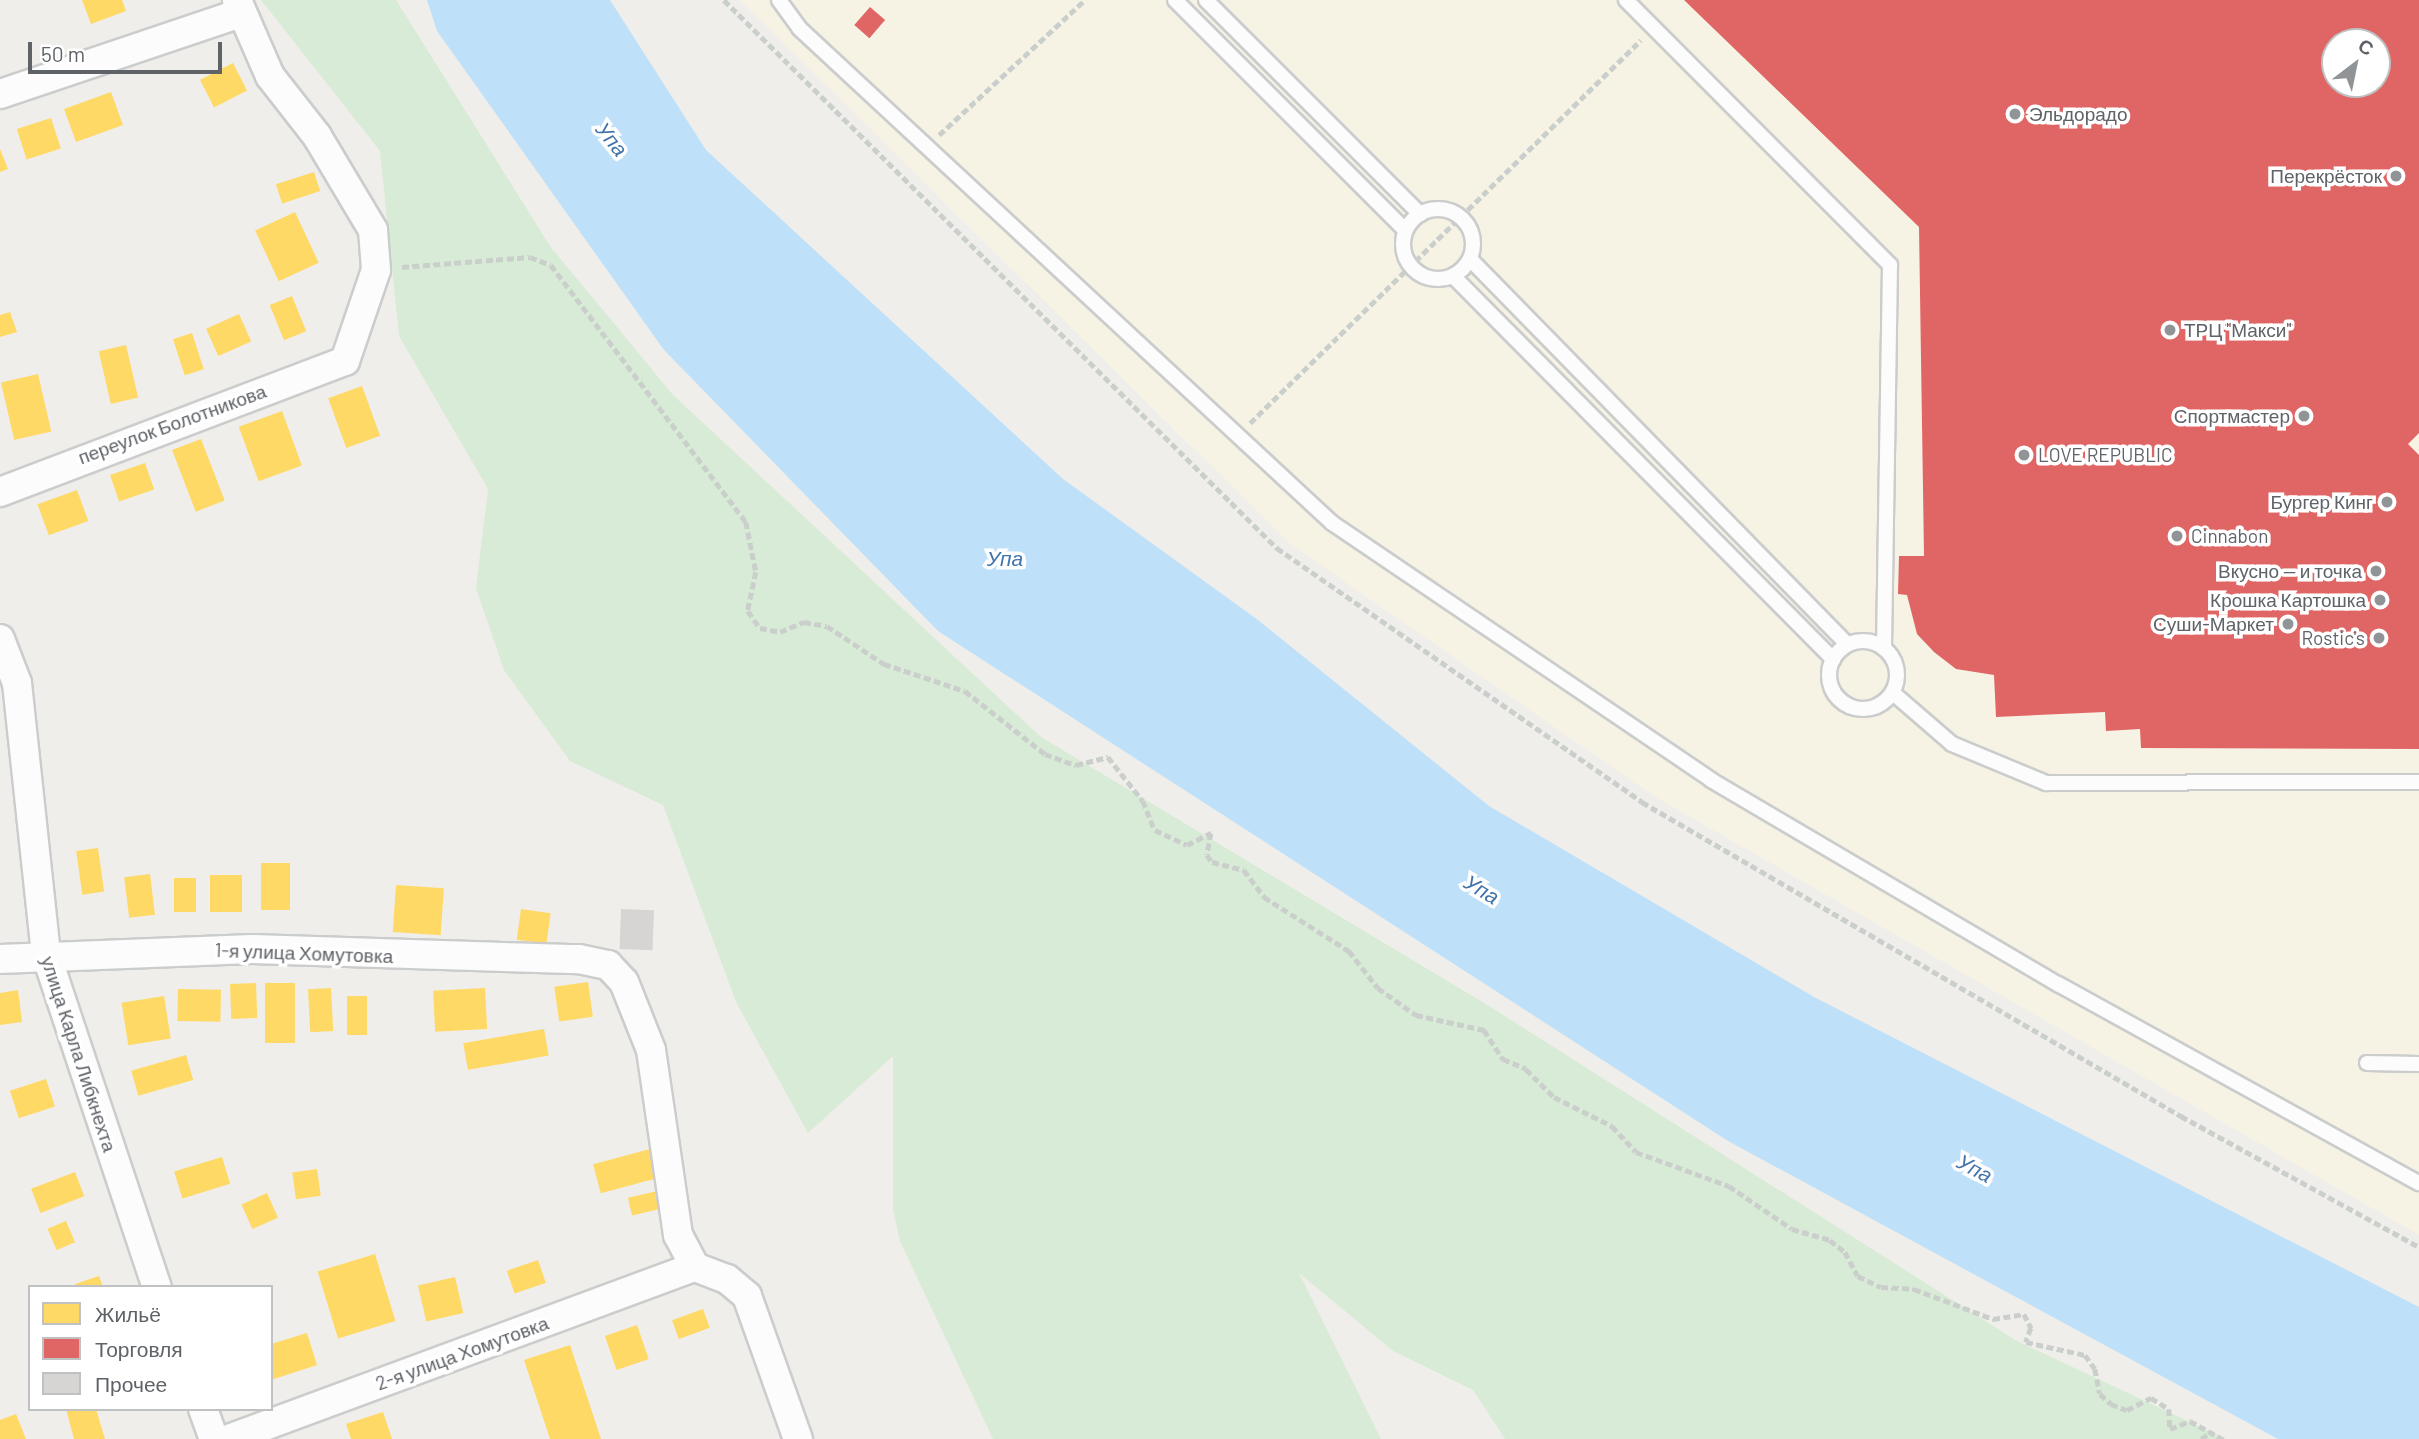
<!DOCTYPE html>
<meta charset="utf-8">
<style>
body{margin:0}
#map{position:relative;width:2419px;height:1439px;overflow:hidden;background:#efeeea;font-family:Barlow,sans-serif}
div>[style]{position:absolute}
[style*='--x']{left:calc(var(--x)*1px);top:calc(var(--y)*1px);width:calc(var(--w)*1px);rotate:calc(var(--a)*1deg)}
.commercial>*{inset:0;background:#f7f3e4}
.green>*{inset:0;background:#d8ebd6}
.water>*{inset:0;background:#bfe0f9}
.homes>*{inset:0;background:#ffd966;transform-origin:0 0}
.shops>*{inset:0;background:#e06666;transform-origin:0 0}
.building>*{inset:0;background:#d6d5d3;transform-origin:0 0}
.path>*{height:4.5px;margin-top:-2.25px;transform-origin:0;background:repeating-linear-gradient(90deg,#cacfcc 0 7px,transparent 0 10.5px)}
.roads{filter:drop-shadow(2px 0 #cbcccc) drop-shadow(-2px 0 #cbcccc) drop-shadow(0 2px #cbcccc) drop-shadow(0 -2px #cbcccc)}
.lane>*{height:14px;margin:-7px;padding:0 7px;transform-origin:7px;border-radius:7px;background:#fdfcfc}
.lane>.ring{margin:-7px;padding:0;box-sizing:content-box;background:none;border:14px solid #fdfcfc;border-radius:50%}
.street>*{height:28px;margin:-14px;padding:0 14px;transform-origin:14px;border-radius:14px;background:#fdfcfc}
.dots>*{width:19px;height:19px;translate:-50% -50%;box-sizing:border-box;border:4px solid #fff;border-radius:50%}
span{translate:-50% -50%;white-space:nowrap;text-align:center;line-height:1.15;-webkit-text-stroke:7px #fff;paint-order:stroke}
.poi-label{font-size:19px;color:#5f6368}
.left{translate:0 -50%;text-align:left}
.right{translate:-100% -50%;text-align:right}
.street-label{font-size:19px;color:#5f6368}
.water-label{font-size:21px;color:#4174aa;font-style:italic}
.legend{position:absolute;left:28px;top:1285px;width:245px;height:126px;box-sizing:border-box;background:#fff;border:2px solid #bfc1c3;margin:0;padding:9px 12px;list-style:none;font-size:21px;color:#5f6368}
.legend li{display:flex;align-items:center;gap:14px;height:35px}
.legend b{width:35px;border:2px solid #bfc1c3}
.north{position:absolute;left:2321px;top:28px;width:70px;height:70px;box-sizing:border-box;background:#fff;border:2px solid #bfc1c3;border-radius:50%;rotate:32deg;font-size:19px;font-weight:700;line-height:28px;text-align:center;color:#5f6368}
.north::after{content:'';display:block;margin:auto;width:24px;height:32px;background:#919496;clip-path:polygon(50% 0,100% 100%,50% 72%,0 100%)}
.scale{position:absolute;left:28px;top:42px;width:194px;height:32px;box-sizing:border-box;border:4px solid #5f6368;border-top:0;padding-left:9px;font-size:21px;line-height:24px;white-space:nowrap;color:#5f6368;-webkit-text-stroke:5px #fff;paint-order:stroke}
</style>
<div id="map">
<div class="commercial">
<div style="clip-path:polygon(evenodd,740px 0,2419px 0,2419px 1235px,1654px 796px,1289px 543px,740px 0,2335px 42px,2377px 42px,2377px 84px,2335px 84px,2335px 42px)"></div>
</div>
<div class="green">
<div style="clip-path:polygon(261px 0,396px 0,550px 246px,673px 395px,1041px 737px,1489px 1006px,2017px 1341px,2226px 1439px,1505px 1439px,1473px 1390px,1393px 1351px,1299px 1273px,1381px 1439px,993px 1439px,900px 1241px,893px 1210px,893px 1056px,808px 1133px,736px 1002px,663px 805px,570px 761px,504px 670px,476px 588px,488px 489px,399px 336px,380px 151px)"></div>
</div>
<div class="water">
<div style="clip-path:polygon(427px 0,610px 0,706px 150px,1063px 479px,1258px 620px,1489px 806px,1814px 997px,2419px 1307px,2419px 1439px,2278px 1439px,1728px 1141px,938px 631px,664px 350px,437px 31px)"></div>
</div>
<div class="homes">
<div style="clip-path:polygon(82px 0,122px 0,126px 11px,91px 24px)"></div>
<div style="left:233px;top:63px;width:31px;height:37px;rotate:63deg"></div>
<div style="left:111px;top:92px;width:35px;height:50px;rotate:70deg"></div>
<div style="left:51px;top:118px;width:32px;height:36px;rotate:72deg"></div>
<div style="clip-path:polygon(0 149px,8px 169px,0 172px)"></div>
<div style="left:314px;top:172px;width:20px;height:40px;rotate:72deg"></div>
<div style="left:295px;top:212px;width:56px;height:44px;rotate:65deg"></div>
<div style="left:292px;top:296px;width:38px;height:24px;rotate:68deg"></div>
<div style="clip-path:polygon(10px 312px,17px 332px,0 337px,0 315px)"></div>
<div style="left:239px;top:314px;width:30px;height:36px;rotate:66deg"></div>
<div style="left:192px;top:333px;width:38px;height:20px;rotate:72deg"></div>
<div style="left:126px;top:345px;width:54px;height:28px;rotate:77deg"></div>
<div style="left:38px;top:374px;width:59px;height:38px;rotate:77deg"></div>
<div style="left:362px;top:386px;width:53px;height:36px;rotate:70deg"></div>
<div style="left:282px;top:411px;width:58px;height:46px;rotate:70deg"></div>
<div style="left:201px;top:439px;width:66px;height:31px;rotate:69deg"></div>
<div style="left:145px;top:463px;width:28px;height:37px;rotate:71deg"></div>
<div style="left:77px;top:490px;width:33px;height:42px;rotate:70deg"></div>
<div style="left:98px;top:848px;width:44px;height:22px;rotate:82deg"></div>
<div style="left:261px;top:863px;width:29px;height:47px"></div>
<div style="left:150px;top:874px;width:41px;height:26px;rotate:83deg"></div>
<div style="left:210px;top:875px;width:32px;height:37px"></div>
<div style="left:174px;top:878px;width:22px;height:34px"></div>
<div style="left:396px;top:885px;width:48px;height:47px;rotate:4deg"></div>
<div style="left:521px;top:909px;width:30px;height:31px;rotate:8deg"></div>
<div style="left:588px;top:982px;width:35px;height:34px;rotate:82deg"></div>
<div style="left:256px;top:983px;width:35px;height:26px;rotate:88deg"></div>
<div style="left:265px;top:983px;width:30px;height:60px"></div>
<div style="left:331px;top:988px;width:43px;height:23px;rotate:87deg"></div>
<div style="left:485px;top:988px;width:41px;height:52px;rotate:87deg"></div>
<div style="left:178px;top:989px;width:43px;height:32px;rotate:1deg"></div>
<div style="clip-path:polygon(18px 990px,22px 1022px,0 1025px,0 993px)"></div>
<div style="left:164px;top:996px;width:43px;height:43px;rotate:81deg"></div>
<div style="left:347px;top:996px;width:20px;height:39px"></div>
<div style="left:544px;top:1029px;width:27px;height:82px;rotate:80deg"></div>
<div style="left:186px;top:1055px;width:26px;height:57px;rotate:74deg"></div>
<div style="left:46px;top:1079px;width:29px;height:38px;rotate:72deg"></div>
<div style="left:650px;top:1149px;width:30px;height:59px;rotate:75deg"></div>
<div style="left:222px;top:1157px;width:28px;height:50px;rotate:73deg"></div>
<div style="left:317px;top:1169px;width:27px;height:25px;rotate:82deg"></div>
<div style="left:75px;top:1172px;width:26px;height:47px;rotate:69deg"></div>
<div style="left:662px;top:1190px;width:18px;height:35px;rotate:77deg"></div>
<div style="left:267px;top:1193px;width:27px;height:28px;rotate:66deg"></div>
<div style="left:66px;top:1221px;width:23px;height:20px;rotate:67deg"></div>
<div style="left:375px;top:1254px;width:70px;height:60px;rotate:73deg"></div>
<div style="left:538px;top:1260px;width:24px;height:33px;rotate:71deg"></div>
<div style="clip-path:polygon(99px 1276px,103px 1287px,76px 1287px,75px 1284px)"></div>
<div style="left:455px;top:1277px;width:37px;height:38px;rotate:77deg"></div>
<div style="left:703px;top:1309px;width:20px;height:33px;rotate:70deg"></div>
<div style="left:637px;top:1325px;width:36px;height:34px;rotate:71deg"></div>
<div style="clip-path:polygon(307px 1333px,317px 1365px,271px 1380px,271px 1344px)"></div>
<div style="clip-path:polygon(570px 1345px,601px 1439px,550px 1439px,524px 1360px)"></div>
<div style="clip-path:polygon(66px 1409px,96px 1409px,105px 1439px,74px 1439px)"></div>
<div style="clip-path:polygon(383px 1412px,392px 1439px,351px 1439px,346px 1424px)"></div>
<div style="clip-path:polygon(16px 1414px,26px 1439px,0 1439px,0 1420px)"></div>
</div>
<div class="shops">
<div style="clip-path:polygon(evenodd,1684px 0,2419px 0,2419px 433px,2408px 444px,2419px 455px,2419px 749px,2141px 748px,2140px 729px,2106px 731px,2105px 712px,1996px 717px,1994px 675px,1956px 669px,1934px 652px,1917px 634px,1907px 595px,1898px 594px,1899px 556px,1924px 556px,1919px 227px,1684px 0,2335px 42px,2377px 42px,2377px 84px,2335px 84px,2335px 42px)"></div>
<div style="left:870px;top:7px;width:20px;height:24px;rotate:41deg"></div>
</div>
<div class="building">
<div style="left:621px;top:909px;width:33px;height:40px;rotate:2deg"></div>
</div>
<div class="path">
<div style="--x:724;--y:0;--w:779;--a:44.74"></div>
<div style="--x:1277;--y:548;--w:445;--a:34.8"></div>
<div style="--x:1642;--y:802;--w:624;--a:30.22"></div>
<div style="--x:2181;--y:1116;--w:272;--a:28.8"></div>
<div style="--x:939;--y:135;--w:199;--a:-42.8"></div>
<div style="--x:402;--y:267;--w:128;--a:-4.5"></div>
<div style="--x:530;--y:257;--w:22;--a:21"></div>
<div style="--x:551;--y:265;--w:323;--a:52.8"></div>
<div style="--x:746;--y:522;--w:51;--a:78.7"></div>
<div style="--x:756;--y:572;--w:40;--a:102"></div>
<div style="--x:748;--y:611;--w:21;--a:55"></div>
<div style="--x:760;--y:628;--w:20;--a:11"></div>
<div style="--x:780;--y:632;--w:26;--a:-23"></div>
<div style="--x:804;--y:622;--w:23;--a:10"></div>
<div style="--x:827;--y:626;--w:69;--a:33.7"></div>
<div style="--x:884;--y:664;--w:85;--a:18.4"></div>
<div style="--x:965;--y:691;--w:102;--a:38.2"></div>
<div style="--x:1045;--y:754;--w:33;--a:20"></div>
<div style="--x:1076;--y:765;--w:33;--a:-14"></div>
<div style="--x:1108;--y:757;--w:56;--a:51.5"></div>
<div style="--x:1143;--y:801;--w:31;--a:68"></div>
<div style="--x:1155;--y:830;--w:35;--a:25"></div>
<div style="--x:1187;--y:845;--w:27;--a:-27"></div>
<div style="--x:1211;--y:833;--w:22;--a:100"></div>
<div style="--x:1207;--y:855;--w:9;--a:54"></div>
<div style="--x:1212;--y:862;--w:33;--a:14"></div>
<div style="--x:1244;--y:870;--w:34;--a:53"></div>
<div style="--x:1264;--y:897;--w:101;--a:32.4"></div>
<div style="--x:1349;--y:951;--w:47;--a:51.9"></div>
<div style="--x:1378;--y:988;--w:47;--a:35.4"></div>
<div style="--x:1416;--y:1015;--w:70;--a:12.4"></div>
<div style="--x:1484;--y:1030;--w:35;--a:57"></div>
<div style="--x:1503;--y:1059;--w:25;--a:23"></div>
<div style="--x:1526;--y:1069;--w:40;--a:45"></div>
<div style="--x:1554;--y:1097;--w:65;--a:26.6"></div>
<div style="--x:1612;--y:1126;--w:35;--a:47"></div>
<div style="--x:1636;--y:1152;--w:99;--a:20.1"></div>
<div style="--x:1729;--y:1186;--w:76;--a:34.3"></div>
<div style="--x:1792;--y:1229;--w:40;--a:16"></div>
<div style="--x:1830;--y:1240;--w:19;--a:39"></div>
<div style="--x:1845;--y:1252;--w:27;--a:62"></div>
<div style="--x:1858;--y:1276;--w:25;--a:26"></div>
<div style="--x:1881;--y:1287;--w:33;--a:3"></div>
<div style="--x:1914;--y:1289;--w:85;--a:20.8"></div>
<div style="--x:1993;--y:1319;--w:31;--a:-9"></div>
<div style="--x:2024;--y:1314;--w:16;--a:63"></div>
<div style="--x:2031;--y:1328;--w:15;--a:110"></div>
<div style="--x:2026;--y:1342;--w:60;--a:12.4"></div>
<div style="--x:2085;--y:1355;--w:17;--a:54"></div>
<div style="--x:2095;--y:1369;--w:25;--a:79"></div>
<div style="--x:2100;--y:1394;--w:15;--a:42"></div>
<div style="--x:2111;--y:1404;--w:17;--a:21"></div>
<div style="--x:2127;--y:1410;--w:27;--a:-27"></div>
<div style="--x:2151;--y:1398;--w:21;--a:31"></div>
<div style="--x:2169;--y:1409;--w:20;--a:87"></div>
<div style="--x:2170;--y:1429;--w:22;--a:-22"></div>
<div style="--x:2190;--y:1421;--w:38;--a:29"></div>
<div style="--x:1250;--y:423;--w:547;--a:-44.41"></div>
<div style="--x:2201;--y:1439;--w:12;--a:-35"></div>
</div>
<div class="roads">
<div class="lane">
<div style="--x:779;--y:0;--w:34;--a:54"></div>
<div style="--x:799;--y:28;--w:727;--a:42.88"></div>
<div style="--x:1332;--y:523;--w:458;--a:34.1"></div>
<div style="--x:1711;--y:780;--w:403;--a:30.5"></div>
<div style="--x:2058;--y:984;--w:412;--a:28.9"></div>
<div style="--x:1175;--y:0;--w:325;--a:45"></div>
<div style="--x:1206;--y:0;--w:303;--a:45"></div>
<div style="--x:1626;--y:0;--w:374;--a:45.1"></div>
<div style="--x:1890;--y:265;--w:382;--a:90.9"></div>
<div class="ring" style="left:1403px;top:209px;width:56px;height:56px"></div>
<div style="--x:1470;--y:259;--w:539;--a:45.6"></div>
<div style="--x:1453;--y:276;--w:540;--a:45.23"></div>
<div class="ring" style="left:1829px;top:641px;width:54px;height:54px"></div>
<div style="--x:1893;--y:693;--w:78;--a:40.8"></div>
<div style="--x:1952;--y:744;--w:102;--a:22.5"></div>
<div style="--x:2046;--y:783;--w:373;--a:-0.2"></div>
<div style="--x:2367;--y:1063;--w:52;--a:1.1"></div>
</div>
<div class="street">
<div style="--x:0;--y:94;--w:251;--a:-18.6"></div>
<div style="--x:0;--y:492;--w:369;--a:-20.8"></div>
<div style="--x:345;--y:361;--w:96;--a:-71.2"></div>
<div style="--x:376;--y:270;--w:40;--a:-94.3"></div>
<div style="--x:373;--y:230;--w:109;--a:-120.8"></div>
<div style="--x:317;--y:136;--w:76;--a:-128.1"></div>
<div style="--x:270;--y:76;--w:83;--a:-113.5"></div>
<div style="--x:0;--y:639;--w:47;--a:68.9"></div>
<div style="--x:17;--y:683;--w:273;--a:83.9"></div>
<div style="--x:46;--y:954;--w:351;--a:71.6"></div>
<div style="--x:0;--y:959;--w:252;--a:-2.3"></div>
<div style="--x:252;--y:949;--w:327;--a:1.8"></div>
<div style="--x:579;--y:959;--w:30;--a:12"></div>
<div style="--x:608;--y:965;--w:23;--a:47"></div>
<div style="--x:624;--y:982;--w:73;--a:68.3"></div>
<div style="--x:651;--y:1050;--w:187;--a:81.7"></div>
<div style="--x:678;--y:1235;--w:36;--a:62"></div>
<div style="--x:695;--y:1267;--w:34;--a:21"></div>
<div style="--x:727;--y:1279;--w:26;--a:40"></div>
<div style="--x:747;--y:1296;--w:152;--a:70.4"></div>
<div style="--x:203;--y:1409;--w:32;--a:70"></div>
<div style="--x:229;--y:1439;--w:497;--a:-20.3"></div>
</div>
</div>
<div class="dots">
<div style="left:2015px;top:114px;background:#919496"></div>
<div style="left:2396px;top:176px;background:#919496"></div>
<div style="left:2170px;top:330px;background:#919496"></div>
<div style="left:2304px;top:416px;background:#919496"></div>
<div style="left:2024px;top:455px;background:#919496"></div>
<div style="left:2387px;top:502px;background:#919496"></div>
<div style="left:2177px;top:536px;background:#919496"></div>
<div style="left:2376px;top:571px;background:#919496"></div>
<div style="left:2380px;top:600px;background:#919496"></div>
<div style="left:2288px;top:624px;background:#919496"></div>
<div style="left:2379px;top:638px;background:#919496"></div>
</div>
<div class="poi-label">
<span class="left" style="left:2029px;top:114px">Эльдорадо</span>
<span class="right" style="left:2382px;top:176px">Перекрёсток</span>
<span class="left" style="left:2184px;top:330px">ТРЦ "Макси"</span>
<span class="right" style="left:2290px;top:416px">Спортмастер</span>
<span class="left" style="left:2038px;top:455px">LOVE REPUBLIC</span>
<span class="right" style="left:2373px;top:502px">Бургер Кинг</span>
<span class="left" style="left:2191px;top:536px">Cinnabon</span>
<span class="right" style="left:2362px;top:571px">Вкусно — и точка</span>
<span class="right" style="left:2366px;top:600px">Крошка Картошка</span>
<span class="right" style="left:2274px;top:624px">Суши-Маркет</span>
<span class="right" style="left:2365px;top:638px">Rostic's</span>
</div>
<div class="street-label">
<span style="left:172px;top:424px;rotate:-20deg">переулок Болотникова</span>
<span style="left:304px;top:953px;rotate:2deg">1-я улица Хомутовка</span>
<span style="left:79px;top:1054px;rotate:72deg">улица Карла Либкнехта</span>
<span style="left:462px;top:1353px;rotate:-20deg">2-я улица Хомутовка</span>
</div>
<div class="water-label">
<span style="left:612px;top:139px;rotate:51deg">Упа</span>
<span style="left:1005px;top:558px">Упа</span>
<span style="left:1482px;top:889px;rotate:31deg">Упа</span>
<span style="left:1975px;top:1168px;rotate:28deg">Упа</span>
</div>
<ul class="legend">
<li><b style="height:19px;background:#ffd966"></b>Жильё</li>
<li><b style="height:19px;background:#e06666"></b>Торговля</li>
<li><b style="height:19px;background:#d6d5d3"></b>Прочее</li>
</ul>
<div class="north">С</div>
<div class="scale">50 m</div>
</div>
